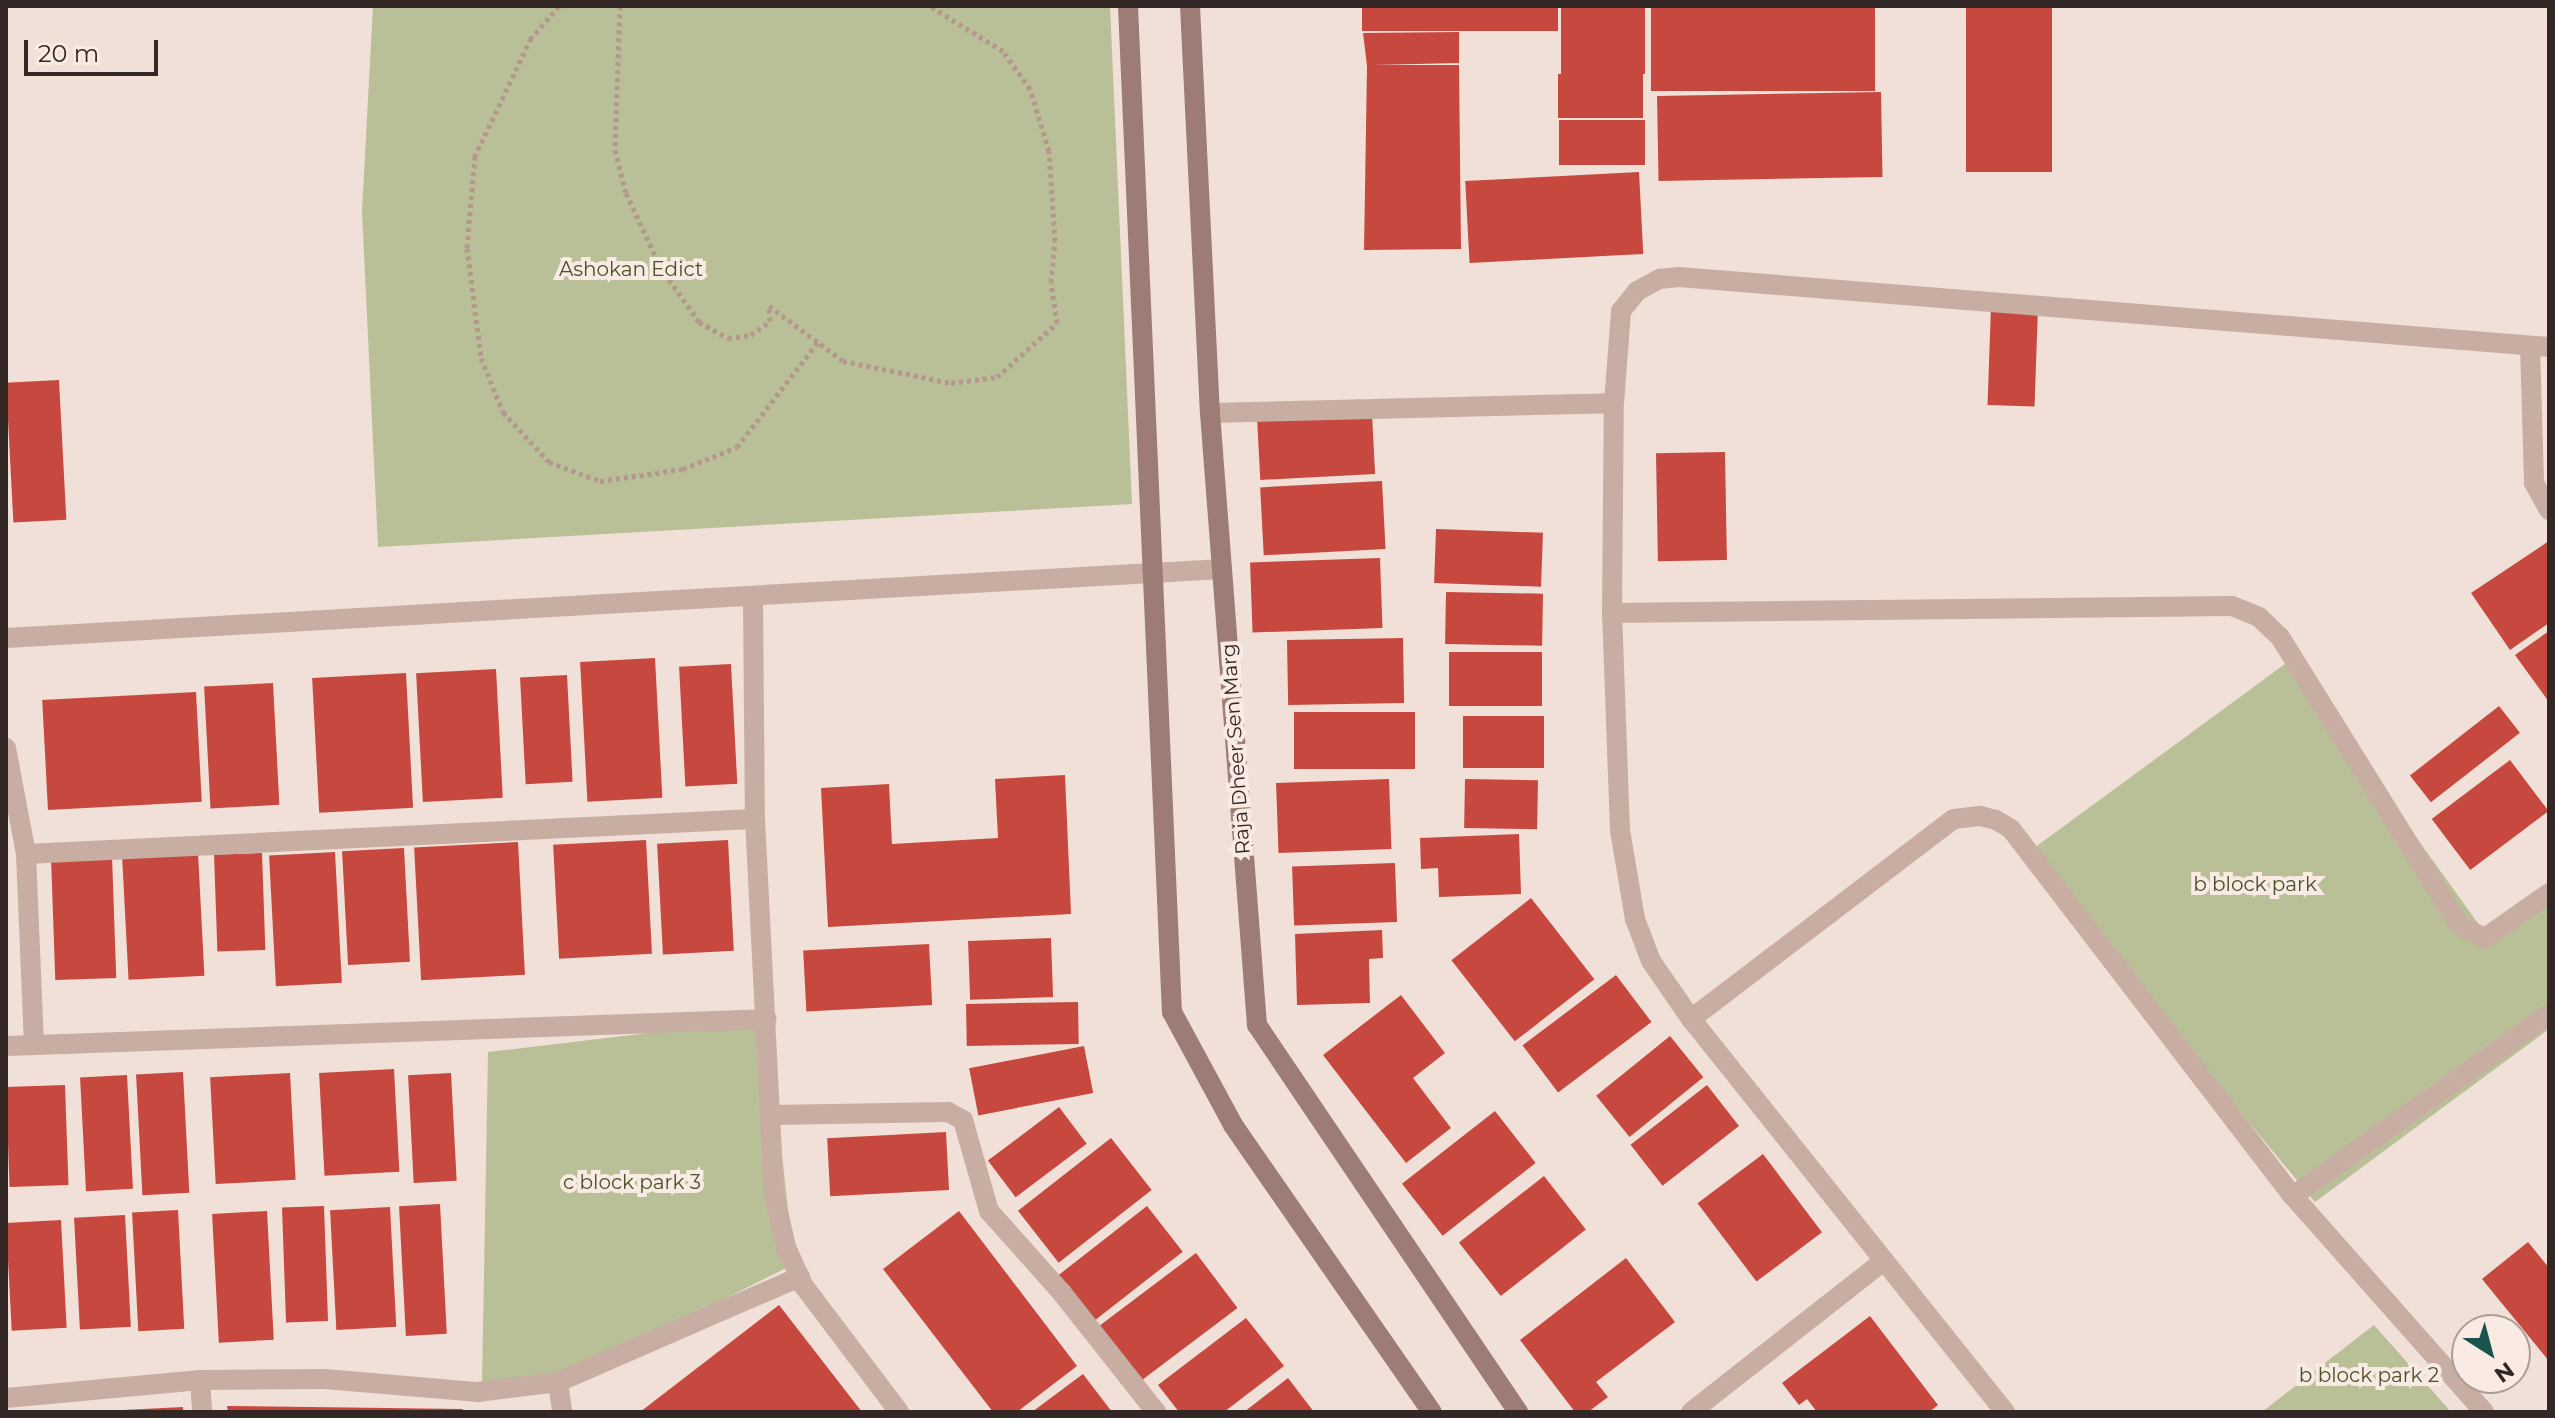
<!DOCTYPE html>
<style>
body{margin:0}
#map{position:relative;width:2555px;height:1418px;overflow:hidden;background:#f1e0d7;font-family:Montserrat,sans-serif}
div>[style]{position:absolute}
[style*='--x']{left:calc(var(--x)*1px);top:calc(var(--y)*1px);width:calc(var(--w)*1px);rotate:calc(var(--a)*1deg)}
.green>*{inset:0;background:#b9bf97}
.building>*{inset:0;background:#c6483f;transform-origin:0 0}
.path>*{height:5px;margin-top:-2.5px;transform-origin:0;background:repeating-linear-gradient(90deg,#b4978d 0 4px,transparent 0 8px)}
.street>*{height:20px;margin:-10px;padding:0 10px;transform-origin:10px;border-radius:10px;background:#c8ada3}
.secondary>*{height:20px;margin:-10px;padding:0 10px;transform-origin:10px;border-radius:10px;background:#9c7c75}
span{translate:-50% -50%;white-space:nowrap;text-align:center;line-height:1.15;-webkit-text-stroke:8px #f9ebe3;paint-order:stroke}
.park-label{font-size:20px;color:#4a5229}
.street-label{font-size:20px;color:#332725}
.frame{position:absolute;inset:0;border:8px solid #332725;pointer-events:none}
.north{position:absolute;left:2451px;top:1314px;width:80px;height:80px;box-sizing:border-box;background:#f9ebe3;border:2px solid #aa9d97;border-radius:50%;rotate:144deg;font-size:22px;font-weight:700;line-height:32px;text-align:center;color:#332725}
.north::after{content:'';display:block;margin:auto;width:28px;height:36px;background:#1b544e;clip-path:polygon(50% 0,100% 100%,50% 72%,0 100%)}
.scale{position:absolute;left:24px;top:40px;width:134px;height:36px;box-sizing:border-box;border:4px solid #332725;border-top:0;padding-left:10px;font-size:24px;line-height:28px;white-space:nowrap;color:#332725;-webkit-text-stroke:6px #f9ebe3;paint-order:stroke}
</style>
<div id="map">
<div class="green">
<div style="clip-path:polygon(373px 6px,1110px 6px,1132px 504px,378px 547px,362px 211px)"></div>
<div style="clip-path:polygon(2289px 661px,2485px 933px,2549px 886px,2549px 1029px,2315px 1202px,2026px 854px)"></div>
<div style="clip-path:polygon(767px 1019px,794px 1264px,558px 1382px,482px 1384px,488px 1052px)"></div>
<div style="clip-path:polygon(2374px 1325px,2451px 1412px,2262px 1412px)"></div>
</div>
<div class="building">
<div style="left:1362px;top:6px;width:196px;height:25px"></div>
<div style="left:1561px;top:6px;width:84px;height:68px"></div>
<div style="left:1651px;top:6px;width:224px;height:85px"></div>
<div style="left:1966px;top:6px;width:86px;height:166px"></div>
<div style="clip-path:polygon(1459px 32px,1459px 63px,1373px 65px,1459px 65px,1461px 249px,1364px 250px,1367px 66px,1363px 33px)"></div>
<div style="left:1643px;top:74px;width:44px;height:85px;rotate:90deg"></div>
<div style="left:1881px;top:92px;width:85px;height:224px;rotate:89deg"></div>
<div style="left:1645px;top:120px;width:45px;height:86px;rotate:90deg"></div>
<div style="left:1639px;top:172px;width:82px;height:174px;rotate:87deg"></div>
<div style="left:1991px;top:306px;width:47px;height:99px;rotate:2deg"></div>
<div style="left:59px;top:380px;width:140px;height:53px;rotate:87deg"></div>
<div style="left:1372px;top:414px;width:60px;height:115px;rotate:87deg"></div>
<div style="left:1725px;top:452px;width:108px;height:69px;rotate:89deg"></div>
<div style="left:1382px;top:481px;width:68px;height:122px;rotate:87deg"></div>
<div style="left:1436px;top:529px;width:107px;height:54px;rotate:2deg"></div>
<div style="clip-path:polygon(2549px 541px,2549px 623px,2510px 650px,2471px 593px)"></div>
<div style="left:1380px;top:558px;width:70px;height:130px;rotate:88deg"></div>
<div style="left:1446px;top:592px;width:97px;height:52px;rotate:1deg"></div>
<div style="clip-path:polygon(2549px 631px,2549px 702px,2515px 655px)"></div>
<div style="left:1403px;top:638px;width:65px;height:116px;rotate:89deg"></div>
<div style="left:1542px;top:652px;width:54px;height:93px;rotate:90deg"></div>
<div style="left:655px;top:658px;width:140px;height:75px;rotate:87deg"></div>
<div style="left:731px;top:664px;width:120px;height:52px;rotate:87deg"></div>
<div style="left:496px;top:669px;width:129px;height:80px;rotate:87deg"></div>
<div style="left:406px;top:673px;width:135px;height:94px;rotate:87deg"></div>
<div style="left:567px;top:675px;width:107px;height:47px;rotate:87deg"></div>
<div style="left:273px;top:683px;width:122px;height:69px;rotate:87deg"></div>
<div style="left:196px;top:692px;width:110px;height:154px;rotate:87deg"></div>
<div style="left:2499px;top:706px;width:34px;height:113px;rotate:52deg"></div>
<div style="left:1415px;top:712px;width:57px;height:121px;rotate:90deg"></div>
<div style="left:1463px;top:716px;width:81px;height:52px"></div>
<div style="left:2510px;top:760px;width:64px;height:98px;rotate:53deg"></div>
<div style="clip-path:polygon(1065px 775px,1071px 914px,828px 927px,821px 788px,889px 784px,892px 844px,998px 838px,995px 779px)"></div>
<div style="left:1389px;top:779px;width:70px;height:113px;rotate:88deg"></div>
<div style="left:1465px;top:779px;width:73px;height:49px;rotate:1deg"></div>
<div style="clip-path:polygon(1519px 834px,1521px 894px,1439px 897px,1438px 868px,1421px 869px,1420px 838px)"></div>
<div style="left:646px;top:840px;width:114px;height:93px;rotate:87deg"></div>
<div style="left:728px;top:840px;width:111px;height:71px;rotate:87deg"></div>
<div style="left:518px;top:842px;width:133px;height:104px;rotate:87deg"></div>
<div style="left:404px;top:848px;width:114px;height:62px;rotate:87deg"></div>
<div style="left:335px;top:852px;width:131px;height:66px;rotate:87deg"></div>
<div style="left:198px;top:853px;width:123px;height:76px;rotate:87deg"></div>
<div style="left:262px;top:853px;width:97px;height:48px;rotate:88deg"></div>
<div style="left:112px;top:856px;width:122px;height:61px;rotate:88deg"></div>
<div style="left:1395px;top:863px;width:59px;height:103px;rotate:88deg"></div>
<div style="left:1531px;top:898px;width:103px;height:101px;rotate:52deg"></div>
<div style="clip-path:polygon(1382px 930px,1383px 958px,1369px 959px,1370px 1003px,1297px 1005px,1295px 934px)"></div>
<div style="left:1051px;top:938px;width:59px;height:83px;rotate:88deg"></div>
<div style="left:929px;top:944px;width:61px;height:126px;rotate:87deg"></div>
<div style="left:1616px;top:975px;width:59px;height:117px;rotate:53deg"></div>
<div style="clip-path:polygon(1401px 995px,1445px 1053px,1413px 1078px,1451px 1128px,1406px 1163px,1323px 1055px)"></div>
<div style="left:1078px;top:1002px;width:42px;height:112px;rotate:89deg"></div>
<div style="left:1670px;top:1036px;width:53px;height:95px;rotate:51deg"></div>
<div style="left:1084px;top:1046px;width:48px;height:117px;rotate:79deg"></div>
<div style="left:394px;top:1069px;width:103px;height:75px;rotate:87deg"></div>
<div style="left:183px;top:1072px;width:121px;height:47px;rotate:87deg"></div>
<div style="left:290px;top:1073px;width:107px;height:80px;rotate:87deg"></div>
<div style="left:451px;top:1073px;width:108px;height:43px;rotate:87deg"></div>
<div style="left:127px;top:1075px;width:114px;height:47px;rotate:87deg"></div>
<div style="left:65px;top:1085px;width:100px;height:59px;rotate:88deg"></div>
<div style="left:1707px;top:1085px;width:52px;height:97px;rotate:52deg"></div>
<div style="left:1059px;top:1107px;width:46px;height:89px;rotate:53deg"></div>
<div style="left:1495px;top:1111px;width:66px;height:118px;rotate:52deg"></div>
<div style="left:946px;top:1132px;width:58px;height:119px;rotate:87deg"></div>
<div style="left:1111px;top:1138px;width:66px;height:118px;rotate:52deg"></div>
<div style="left:1763px;top:1154px;width:98px;height:82px;rotate:53deg"></div>
<div style="left:1544px;top:1176px;width:68px;height:108px;rotate:52deg"></div>
<div style="left:440px;top:1204px;width:130px;height:41px;rotate:87deg"></div>
<div style="left:324px;top:1206px;width:115px;height:42px;rotate:88deg"></div>
<div style="left:1147px;top:1206px;width:58px;height:115px;rotate:52deg"></div>
<div style="left:390px;top:1207px;width:120px;height:60px;rotate:87deg"></div>
<div style="left:178px;top:1210px;width:119px;height:46px;rotate:87deg"></div>
<div style="left:267px;top:1211px;width:129px;height:55px;rotate:87deg"></div>
<div style="clip-path:polygon(959px 1211px,1077px 1366px,1017px 1412px,993px 1412px,883px 1269px)"></div>
<div style="left:125px;top:1215px;width:112px;height:51px;rotate:87deg"></div>
<div style="left:61px;top:1220px;width:108px;height:55px;rotate:87deg"></div>
<div style="clip-path:polygon(2528px 1242px,2549px 1268px,2549px 1361px,2482px 1279px)"></div>
<div style="left:1196px;top:1253px;width:69px;height:125px;rotate:53deg"></div>
<div style="clip-path:polygon(1626px 1258px,1675px 1322px,1596px 1382px,1608px 1397px,1588px 1412px,1575px 1412px,1520px 1340px)"></div>
<div style="clip-path:polygon(779px 1305px,862px 1412px,640px 1412px)"></div>
<div style="clip-path:polygon(1870px 1316px,1938px 1405px,1929px 1412px,1817px 1412px,1807px 1399px,1799px 1405px,1782px 1383px)"></div>
<div style="clip-path:polygon(1246px 1318px,1284px 1366px,1224px 1412px,1179px 1412px,1158px 1385px)"></div>
<div style="clip-path:polygon(1083px 1374px,1112px 1412px,1032px 1412px)"></div>
<div style="clip-path:polygon(1288px 1378px,1314px 1412px,1244px 1412px)"></div>
<div style="clip-path:polygon(227px 1406px,463px 1409px,463px 1412px,228px 1412px)"></div>
<div style="clip-path:polygon(183px 1407px,183px 1412px,123px 1412px,123px 1410px)"></div>
</div>
<div class="path">
<div style="--x:559;--y:6;--w:43;--a:131.2"></div>
<div style="--x:531;--y:38;--w:131;--a:115.4"></div>
<div style="--x:475;--y:156;--w:92;--a:95"></div>
<div style="--x:467;--y:248;--w:111;--a:82.7"></div>
<div style="--x:481;--y:358;--w:58;--a:67.8"></div>
<div style="--x:503;--y:412;--w:68;--a:47.4"></div>
<div style="--x:549;--y:462;--w:54;--a:20.4"></div>
<div style="--x:600;--y:481;--w:84;--a:-8.2"></div>
<div style="--x:683;--y:469;--w:58;--a:-22.2"></div>
<div style="--x:737;--y:447;--w:133;--a:-52.4"></div>
<div style="--x:620;--y:6;--w:144;--a:92"></div>
<div style="--x:615;--y:150;--w:44;--a:75.7"></div>
<div style="--x:626;--y:193;--w:81;--a:65"></div>
<div style="--x:660;--y:266;--w:68;--a:55.1"></div>
<div style="--x:699;--y:322;--w:33;--a:29"></div>
<div style="--x:728;--y:338;--w:23;--a:-7"></div>
<div style="--x:751;--y:335;--w:24;--a:-36"></div>
<div style="--x:770;--y:321;--w:15;--a:-94"></div>
<div style="--x:769;--y:306;--w:92;--a:36.6"></div>
<div style="--x:843;--y:361;--w:110;--a:11.5"></div>
<div style="--x:951;--y:383;--w:46;--a:-7.4"></div>
<div style="--x:997;--y:377;--w:81;--a:-42"></div>
<div style="--x:1057;--y:323;--w:41;--a:-98.3"></div>
<div style="--x:1051;--y:282;--w:41;--a:-84.4"></div>
<div style="--x:1055;--y:241;--w:90;--a:-93.8"></div>
<div style="--x:1049;--y:151;--w:65;--a:-107"></div>
<div style="--x:1030;--y:89;--w:47;--a:-125.4"></div>
<div style="--x:1003;--y:51;--w:86;--a:-148.3"></div>
</div>
<div class="street">
<div style="--x:2530;--y:346;--w:137;--a:88.3"></div>
<div style="--x:2534;--y:483;--w:31;--a:61"></div>
<div style="--x:1210;--y:413;--w:404;--a:-1.4"></div>
<div style="--x:753;--y:598;--w:221;--a:89.5"></div>
<div style="--x:755;--y:819;--w:375;--a:87.1"></div>
<div style="--x:774;--y:1194;--w:54;--a:77.2"></div>
<div style="--x:786;--y:1247;--w:42;--a:65.9"></div>
<div style="--x:803;--y:1285;--w:159;--a:52.9"></div>
<div style="--x:1612;--y:613;--w:620;--a:-0.65"></div>
<div style="--x:2232;--y:606;--w:29;--a:22"></div>
<div style="--x:2259;--y:617;--w:29;--a:44"></div>
<div style="--x:2280;--y:637;--w:339;--a:58.1"></div>
<div style="--x:2459;--y:925;--w:29;--a:27"></div>
<div style="--x:2485;--y:938;--w:78;--a:-35.1"></div>
<div style="--x:6;--y:638;--w:1218;--a:-3.25"></div>
<div style="--x:6;--y:748;--w:108;--a:79.3"></div>
<div style="--x:26;--y:854;--w:191;--a:87.6"></div>
<div style="--x:26;--y:854;--w:730;--a:-2.75"></div>
<div style="--x:1691;--y:1019;--w:330;--a:-37.3"></div>
<div style="--x:1954;--y:819;--w:26;--a:-7"></div>
<div style="--x:1980;--y:816;--w:16;--a:14"></div>
<div style="--x:1996;--y:820;--w:17;--a:31"></div>
<div style="--x:2011;--y:829;--w:463;--a:52.5"></div>
<div style="--x:2293;--y:1196;--w:288;--a:48.5"></div>
<div style="--x:6;--y:1046;--w:761;--a:-2.03"></div>
<div style="--x:771;--y:1115;--w:177;--a:-1"></div>
<div style="--x:948;--y:1112;--w:17;--a:28"></div>
<div style="--x:963;--y:1120;--w:95;--a:74.1"></div>
<div style="--x:989;--y:1211;--w:110;--a:48.3"></div>
<div style="--x:1062;--y:1293;--w:152;--a:51.7"></div>
<div style="--x:2293;--y:1196;--w:314;--a:-35.4"></div>
<div style="--x:200;--y:1380;--w:32;--a:86"></div>
<div style="--x:558;--y:1382;--w:30;--a:82"></div>
<div style="--x:6;--y:1398;--w:195;--a:-5.3"></div>
<div style="--x:200;--y:1380;--w:125;--a:-0.5"></div>
<div style="--x:325;--y:1379;--w:154;--a:4.9"></div>
<div style="--x:478;--y:1392;--w:81;--a:-7.1"></div>
<div style="--x:558;--y:1382;--w:264;--a:-23.5"></div>
<div style="--x:1691;--y:1412;--w:243;--a:-38.1"></div>
<div style="--x:2005;--y:1412;--w:503;--a:-128.62"></div>
<div style="--x:1691;--y:1019;--w:70;--a:-124.6"></div>
<div style="--x:1651;--y:961;--w:45;--a:-110.9"></div>
<div style="--x:1635;--y:919;--w:90;--a:-99.6"></div>
<div style="--x:1620;--y:830;--w:217;--a:-92.1"></div>
<div style="--x:1612;--y:613;--w:210;--a:-89.5"></div>
<div style="--x:1614;--y:403;--w:92;--a:-85.6"></div>
<div style="--x:1621;--y:311;--w:26;--a:-51"></div>
<div style="--x:1637;--y:291;--w:26;--a:-28"></div>
<div style="--x:1660;--y:279;--w:19;--a:-6"></div>
<div style="--x:1679;--y:277;--w:873;--a:4.6"></div>
</div>
<div class="secondary">
<div style="--x:1128;--y:6;--w:1007;--a:87.5"></div>
<div style="--x:1172;--y:1012;--w:128;--a:61.6"></div>
<div style="--x:1233;--y:1125;--w:349;--a:55.3"></div>
<div style="--x:1190;--y:6;--w:407;--a:87.2"></div>
<div style="--x:1210;--y:413;--w:614;--a:85.61"></div>
<div style="--x:1257;--y:1025;--w:467;--a:56"></div>
</div>
<div class="park-label">
<span style="left:631px;top:269px">Ashokan Edict</span>
<span style="left:2255px;top:884px">b block park</span>
<span style="left:632px;top:1182px">c block park 3</span>
<span style="left:2369px;top:1375px">b block park 2</span>
</div>
<div class="street-label">
<span style="left:1236px;top:749px;rotate:-94deg">Raja Dheer Sen Marg</span>
</div>
<div class="frame"></div>
<div class="north">N</div>
<div class="scale">20 m</div>
</div>
